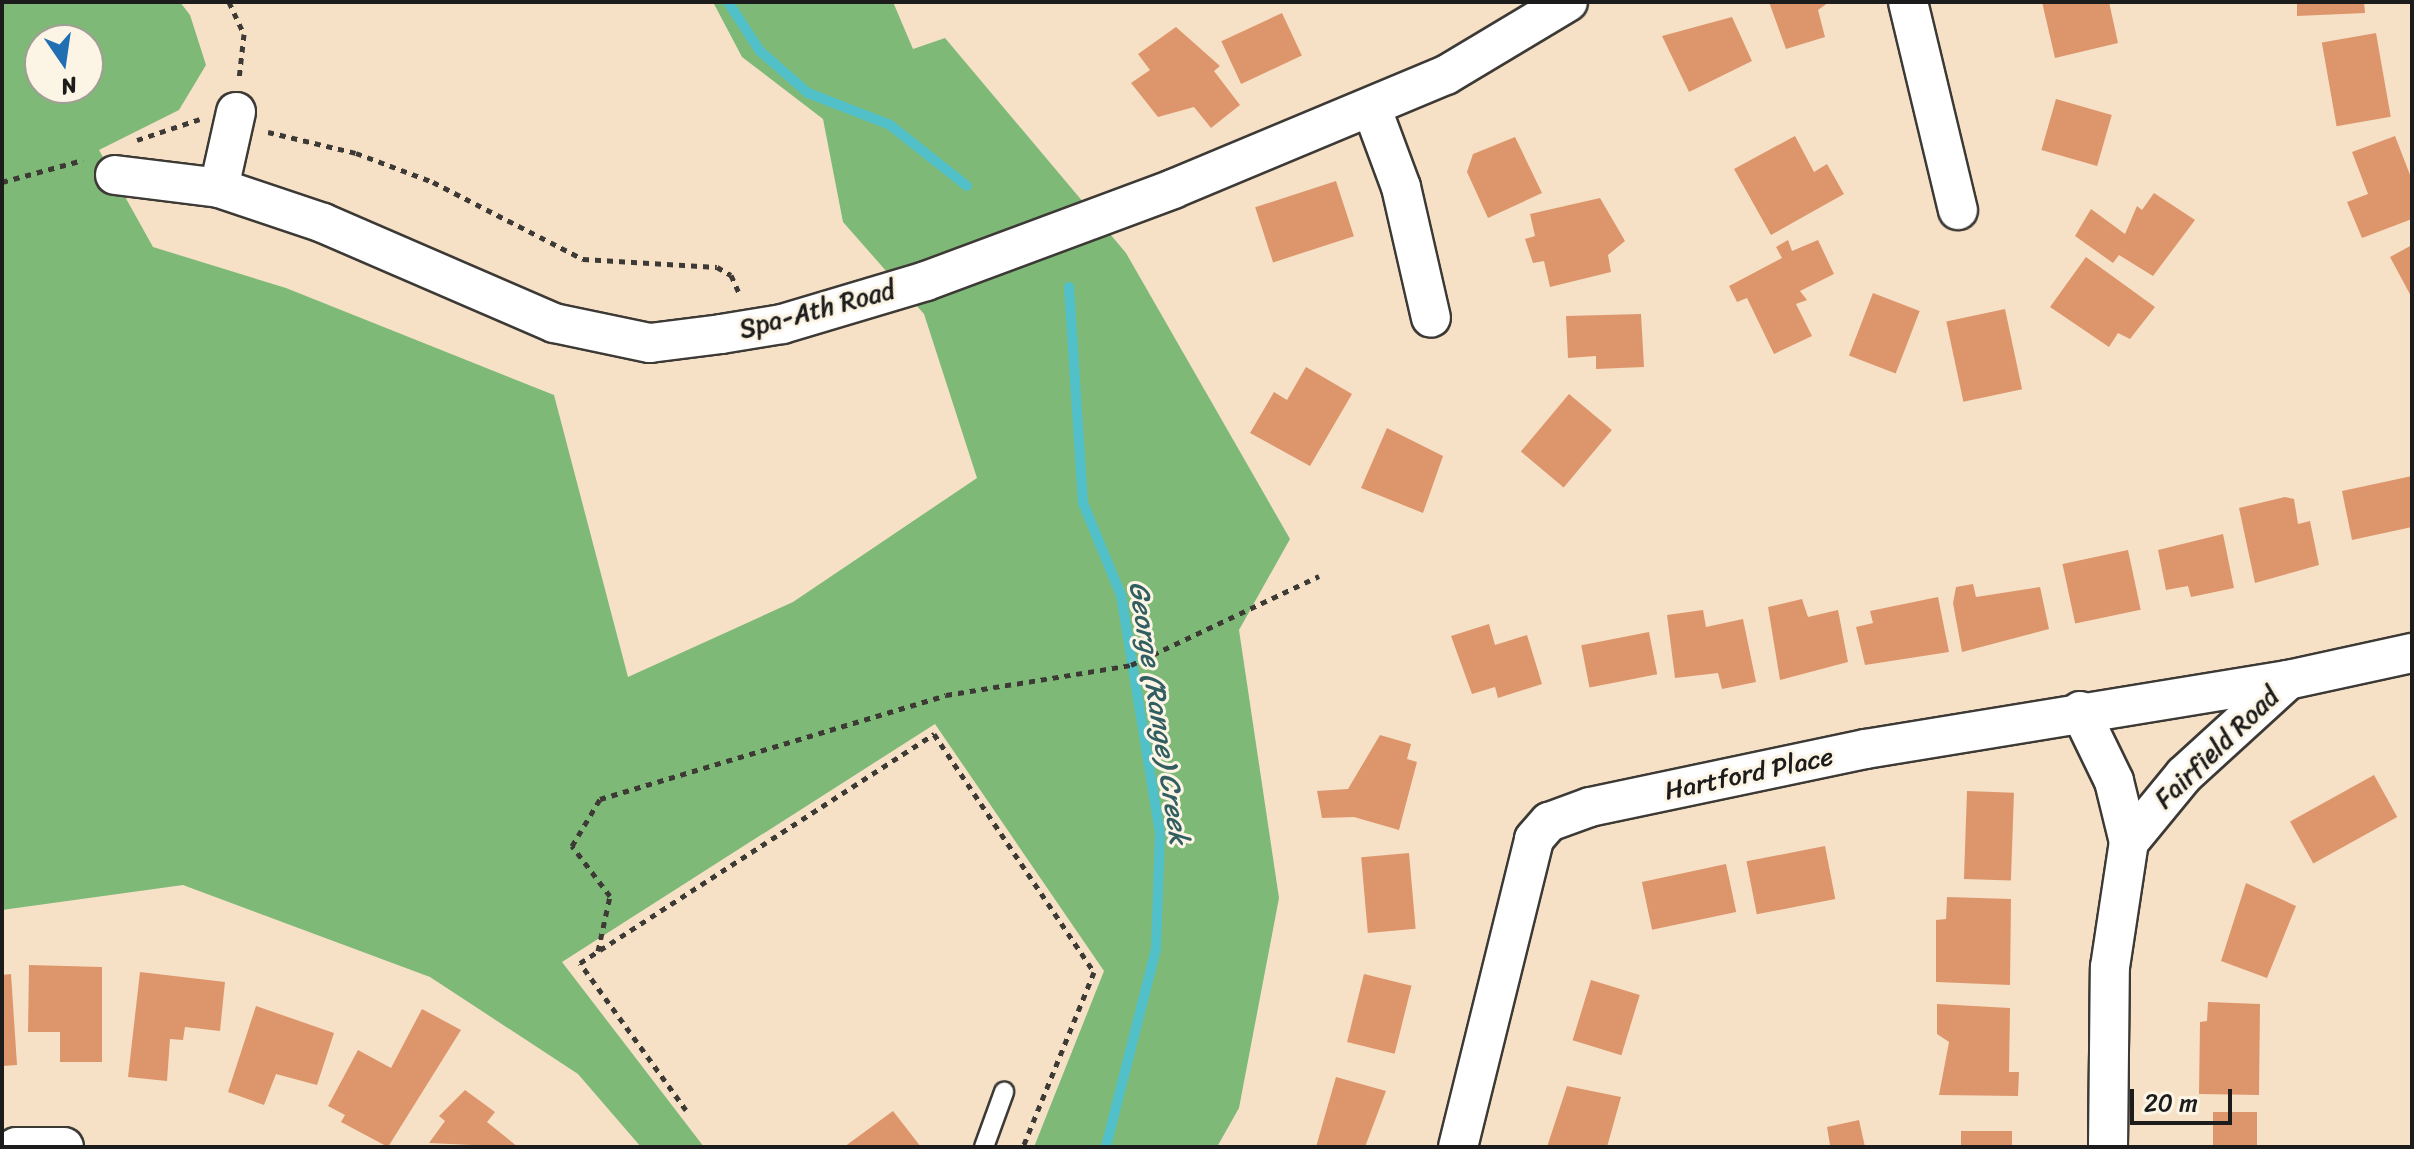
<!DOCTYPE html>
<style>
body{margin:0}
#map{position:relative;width:2414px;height:1149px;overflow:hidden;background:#f6e1c7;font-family:Sriracha,sans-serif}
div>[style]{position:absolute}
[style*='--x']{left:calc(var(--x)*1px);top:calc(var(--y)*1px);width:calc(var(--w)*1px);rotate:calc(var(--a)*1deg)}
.forest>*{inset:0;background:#7eb978}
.stream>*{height:10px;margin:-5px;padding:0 5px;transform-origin:5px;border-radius:5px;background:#51c0c8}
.building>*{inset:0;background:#dd966c;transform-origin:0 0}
.path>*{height:5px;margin-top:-2.5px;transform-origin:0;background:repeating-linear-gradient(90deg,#3d3a36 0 6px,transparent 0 12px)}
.roads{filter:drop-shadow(2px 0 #3d3a36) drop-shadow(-2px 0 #3d3a36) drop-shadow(0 2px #3d3a36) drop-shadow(0 -2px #3d3a36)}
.lane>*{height:18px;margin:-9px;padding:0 9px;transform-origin:9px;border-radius:9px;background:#fff}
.street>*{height:38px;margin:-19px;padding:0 19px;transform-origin:19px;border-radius:19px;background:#fff}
span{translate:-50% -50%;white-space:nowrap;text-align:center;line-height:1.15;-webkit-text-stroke:6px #fcf5e5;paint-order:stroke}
.street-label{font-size:26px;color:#1c1c1c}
.water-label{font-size:28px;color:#315e61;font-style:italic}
.frame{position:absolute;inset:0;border:4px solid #1c1c1c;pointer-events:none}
.north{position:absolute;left:24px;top:24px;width:80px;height:80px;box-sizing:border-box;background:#fcf5e5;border:2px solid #a29e95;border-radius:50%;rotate:167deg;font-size:22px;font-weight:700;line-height:32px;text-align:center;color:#1c1c1c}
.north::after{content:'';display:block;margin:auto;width:28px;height:36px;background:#1f6fb2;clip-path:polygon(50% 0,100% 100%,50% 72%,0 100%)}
.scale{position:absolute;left:2130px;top:1089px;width:102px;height:36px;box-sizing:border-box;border:4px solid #1c1c1c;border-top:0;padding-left:10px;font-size:24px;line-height:28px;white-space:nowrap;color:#1c1c1c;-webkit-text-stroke:6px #fcf5e5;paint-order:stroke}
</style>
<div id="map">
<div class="forest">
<div style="clip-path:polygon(evenodd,2px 2px,180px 2px,190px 15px,206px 65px,179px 110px,99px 150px,153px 247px,286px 288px,554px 395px,628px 677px,793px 602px,977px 478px,924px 314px,843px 222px,823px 119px,742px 57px,713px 2px,893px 2px,913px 49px,945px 38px,1126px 253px,1290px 539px,1239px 630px,1279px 898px,1239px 1108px,1217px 1147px,1034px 1147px,1104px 971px,935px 724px,562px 962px,704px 1147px,641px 1147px,578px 1074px,430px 977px,183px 885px,2px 910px,2px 2px,40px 40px,88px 40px,88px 88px,40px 88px,40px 40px)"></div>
</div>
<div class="stream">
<div style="--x:728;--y:2;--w:59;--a:56.9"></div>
<div style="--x:760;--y:51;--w:64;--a:41.2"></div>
<div style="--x:808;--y:93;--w:88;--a:21.3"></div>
<div style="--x:890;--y:125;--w:98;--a:38.4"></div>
<div style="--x:1069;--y:287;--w:216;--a:86.3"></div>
<div style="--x:1083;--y:503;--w:100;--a:67.6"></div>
<div style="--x:1121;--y:595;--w:241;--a:80.7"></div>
<div style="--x:1160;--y:833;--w:116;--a:92"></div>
<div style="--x:1156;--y:949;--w:204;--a:104.2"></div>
</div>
<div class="building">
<div style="clip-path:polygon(1769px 2px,1829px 2px,1818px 10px,1825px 37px,1786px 49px)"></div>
<div style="clip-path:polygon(2042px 2px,2109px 2px,2118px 43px,2055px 58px)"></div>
<div style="clip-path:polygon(2297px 2px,2364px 2px,2365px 13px,2297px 16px)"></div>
<div style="left:1282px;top:13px;width:47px;height:67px;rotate:65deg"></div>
<div style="clip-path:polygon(1732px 17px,1752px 61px,1689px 92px,1662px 36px)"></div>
<div style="clip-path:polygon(1176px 27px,1220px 66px,1214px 71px,1240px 105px,1211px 128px,1194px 107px,1158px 117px,1131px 83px,1150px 70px,1138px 54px)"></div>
<div style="left:2376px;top:33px;width:85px;height:55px;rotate:80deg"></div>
<div style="left:2056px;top:99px;width:58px;height:53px;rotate:16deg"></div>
<div style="clip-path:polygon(1795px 136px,1814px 172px,1827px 164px,1844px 194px,1771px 235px,1734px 169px)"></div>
<div style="clip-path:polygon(2395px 136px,2412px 180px,2412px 219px,2362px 238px,2347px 202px,2368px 194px,2352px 152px)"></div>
<div style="clip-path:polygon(1515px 137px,1542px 193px,1488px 218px,1467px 172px,1473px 154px)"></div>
<div style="left:1336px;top:181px;width:58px;height:85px;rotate:72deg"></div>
<div style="clip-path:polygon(2154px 193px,2195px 220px,2153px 276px,2119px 255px,2113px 263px,2075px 236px,2091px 209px,2125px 234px,2137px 206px,2142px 210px)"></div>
<div style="clip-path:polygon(1600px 198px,1625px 241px,1608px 255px,1611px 272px,1550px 287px,1544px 261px,1533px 263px,1525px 239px,1535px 236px,1530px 214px)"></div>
<div style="clip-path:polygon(1788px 240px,1792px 251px,1818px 240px,1834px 274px,1800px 291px,1807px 300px,1796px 304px,1812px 336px,1774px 354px,1747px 298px,1737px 302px,1729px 286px,1782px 258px,1776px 247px)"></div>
<div style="clip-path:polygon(2412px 245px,2412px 298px,2390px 257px)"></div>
<div style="clip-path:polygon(2086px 257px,2155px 307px,2130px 339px,2118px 333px,2109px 347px,2050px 307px)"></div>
<div style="left:1873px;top:293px;width:50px;height:67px;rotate:21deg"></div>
<div style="left:2005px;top:309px;width:82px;height:60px;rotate:78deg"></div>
<div style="clip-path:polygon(1641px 314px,1644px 367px,1596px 369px,1596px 356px,1568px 358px,1566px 316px)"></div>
<div style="clip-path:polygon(1306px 367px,1352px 394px,1310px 466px,1250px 433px,1274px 392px,1287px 400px)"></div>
<div style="left:1569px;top:394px;width:56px;height:75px;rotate:40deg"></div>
<div style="clip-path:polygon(1387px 428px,1443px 456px,1423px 513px,1361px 488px)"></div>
<div style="clip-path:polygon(2412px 476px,2412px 527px,2352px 540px,2342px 491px)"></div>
<div style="clip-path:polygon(2285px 497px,2294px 499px,2298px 524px,2310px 521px,2319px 565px,2255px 583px,2239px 508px)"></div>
<div style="clip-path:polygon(2223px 534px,2234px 588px,2191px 597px,2188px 586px,2166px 590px,2158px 550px)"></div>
<div style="left:2128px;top:550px;width:61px;height:67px;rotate:78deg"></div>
<div style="clip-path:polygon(1973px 584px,1976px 597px,2040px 587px,2049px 629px,1962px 652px,1953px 603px,1956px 587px)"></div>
<div style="clip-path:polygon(1938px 597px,1949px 652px,1865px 665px,1856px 627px,1873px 623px,1870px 611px)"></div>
<div style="clip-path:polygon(1802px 599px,1808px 617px,1838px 610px,1848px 662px,1780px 680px,1768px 607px)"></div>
<div style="clip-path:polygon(1703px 610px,1706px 627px,1743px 619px,1756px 682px,1722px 689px,1718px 673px,1675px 678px,1667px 615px)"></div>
<div style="clip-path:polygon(1489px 624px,1495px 645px,1527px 635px,1542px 684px,1498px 698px,1495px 687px,1472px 694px,1451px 636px)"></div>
<div style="left:1649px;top:632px;width:43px;height:69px;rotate:79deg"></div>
<div style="clip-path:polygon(1380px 735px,1411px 744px,1407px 759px,1417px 762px,1399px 830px,1354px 817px,1322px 818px,1317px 791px,1348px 789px)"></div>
<div style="left:2374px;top:775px;width:48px;height:96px;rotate:61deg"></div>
<div style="left:1967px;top:791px;width:47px;height:88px;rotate:2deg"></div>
<div style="left:1825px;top:846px;width:54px;height:80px;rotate:79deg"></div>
<div style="left:1409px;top:853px;width:76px;height:48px;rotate:85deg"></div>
<div style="left:1726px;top:864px;width:49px;height:86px;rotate:78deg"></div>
<div style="clip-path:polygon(2246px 883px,2296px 906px,2267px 978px,2221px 961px)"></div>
<div style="clip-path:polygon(1947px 897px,2011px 899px,2010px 985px,1936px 982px,1936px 920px,1946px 919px)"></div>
<div style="clip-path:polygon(29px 965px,102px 967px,102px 1062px,60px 1062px,60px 1032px,28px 1032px)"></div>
<div style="clip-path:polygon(140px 972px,225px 982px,220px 1031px,185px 1027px,183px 1040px,170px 1039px,167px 1081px,128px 1077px)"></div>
<div style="clip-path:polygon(11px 974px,17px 1065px,2px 1066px,2px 975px)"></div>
<div style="left:1364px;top:974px;width:49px;height:70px;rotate:14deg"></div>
<div style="left:1591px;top:980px;width:51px;height:63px;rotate:17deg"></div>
<div style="clip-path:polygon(2208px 1002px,2260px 1004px,2259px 1095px,2199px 1094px,2200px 1022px,2207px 1021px)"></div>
<div style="clip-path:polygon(1937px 1004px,2010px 1008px,2009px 1072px,2019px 1072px,2018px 1096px,1939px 1095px,1949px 1042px,1937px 1034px)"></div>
<div style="clip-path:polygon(256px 1006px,334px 1033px,317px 1085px,276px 1074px,264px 1105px,228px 1092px)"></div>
<div style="clip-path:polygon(422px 1009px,461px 1030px,388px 1147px,341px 1122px,345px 1115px,328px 1106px,358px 1050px,391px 1068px)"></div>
<div style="clip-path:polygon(1336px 1077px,1386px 1091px,1365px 1147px,1316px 1147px)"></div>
<div style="clip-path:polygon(1567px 1086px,1621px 1097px,1607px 1147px,1547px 1147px)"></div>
<div style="clip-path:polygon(465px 1090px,495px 1112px,487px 1122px,518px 1147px,429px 1143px,445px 1121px,439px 1116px)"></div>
<div style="clip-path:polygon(893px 1111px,921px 1147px,844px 1147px)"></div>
<div style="left:2213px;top:1112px;width:44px;height:35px"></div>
<div style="clip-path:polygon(1859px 1120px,1865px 1147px,1830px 1145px,1827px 1127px)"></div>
<div style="left:2012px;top:1131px;width:16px;height:51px;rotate:90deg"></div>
</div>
<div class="path">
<div style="--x:229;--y:2;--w:35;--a:65"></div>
<div style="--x:244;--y:34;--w:45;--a:96.3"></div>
<div style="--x:268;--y:132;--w:90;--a:13.4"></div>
<div style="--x:356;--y:153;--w:82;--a:20.6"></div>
<div style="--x:433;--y:182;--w:169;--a:27.2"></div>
<div style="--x:583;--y:259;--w:134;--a:3.4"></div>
<div style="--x:717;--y:267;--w:16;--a:30"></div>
<div style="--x:731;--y:275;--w:22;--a:66"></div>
<div style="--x:137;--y:140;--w:66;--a:-18.4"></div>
<div style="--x:2;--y:182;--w:84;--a:-15.2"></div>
<div style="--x:598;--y:951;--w:56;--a:-77.7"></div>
<div style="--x:610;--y:896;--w:63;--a:-127.2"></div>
<div style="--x:572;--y:846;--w:55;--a:-59.2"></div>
<div style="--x:600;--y:799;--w:361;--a:-16.7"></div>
<div style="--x:946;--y:695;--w:187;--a:-9.2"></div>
<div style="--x:1131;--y:665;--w:208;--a:-25.3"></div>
<div style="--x:686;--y:1110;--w:181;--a:-125.8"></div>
<div style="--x:580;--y:963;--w:422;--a:-32.9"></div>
<div style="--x:934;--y:734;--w:287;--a:56.1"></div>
<div style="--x:1094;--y:972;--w:189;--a:112.1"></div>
</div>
<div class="roads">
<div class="lane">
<div style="--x:984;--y:1147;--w:59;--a:-70"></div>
</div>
<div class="street">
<div style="--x:1908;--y:2;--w:214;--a:76.5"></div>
<div style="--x:1372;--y:109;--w:83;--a:69.6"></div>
<div style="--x:1401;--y:187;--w:134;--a:77.1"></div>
<div style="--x:115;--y:175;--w:105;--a:7.1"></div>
<div style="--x:219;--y:188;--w:110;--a:18.6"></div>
<div style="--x:323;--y:223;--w:252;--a:23.4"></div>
<div style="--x:554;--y:323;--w:98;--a:11.8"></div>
<div style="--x:650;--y:343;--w:72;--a:-7.2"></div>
<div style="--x:721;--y:334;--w:62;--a:-9.3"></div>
<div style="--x:782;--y:324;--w:150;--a:-16.6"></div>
<div style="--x:926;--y:281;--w:264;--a:-20.4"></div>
<div style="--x:1173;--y:189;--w:296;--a:-22.7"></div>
<div style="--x:1446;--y:75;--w:142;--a:-30.9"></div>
<div style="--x:219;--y:188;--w:78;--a:-77.4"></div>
<div style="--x:2080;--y:711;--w:78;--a:64.1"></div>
<div style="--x:2114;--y:781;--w:63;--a:76.2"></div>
<div style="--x:16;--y:1147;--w:48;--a:0"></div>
<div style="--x:1458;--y:1147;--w:317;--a:-76.1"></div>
<div style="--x:1534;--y:839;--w:23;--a:-49"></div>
<div style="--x:1549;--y:822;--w:44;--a:-20.1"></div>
<div style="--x:1590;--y:807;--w:282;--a:-11.9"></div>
<div style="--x:1866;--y:749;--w:428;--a:-9.3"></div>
<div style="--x:2108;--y:1147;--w:180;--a:-89.4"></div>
<div style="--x:2110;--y:967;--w:126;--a:-81.4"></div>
<div style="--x:2129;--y:842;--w:87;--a:-50.6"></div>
<div style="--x:2184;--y:775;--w:141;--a:-42.4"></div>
<div style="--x:2288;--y:680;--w:127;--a:-12.3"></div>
</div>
</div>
<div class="street-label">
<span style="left:817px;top:310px;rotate:-15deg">Spa-Ath Road</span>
<span style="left:2217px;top:748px;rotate:-44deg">Fairfield Road</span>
<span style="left:1749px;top:774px;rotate:-12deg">Hartford Place</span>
</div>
<div class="water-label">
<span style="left:1159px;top:713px;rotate:81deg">George (Range) Creek</span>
</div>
<div class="frame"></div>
<div class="north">N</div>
<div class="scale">20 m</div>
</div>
